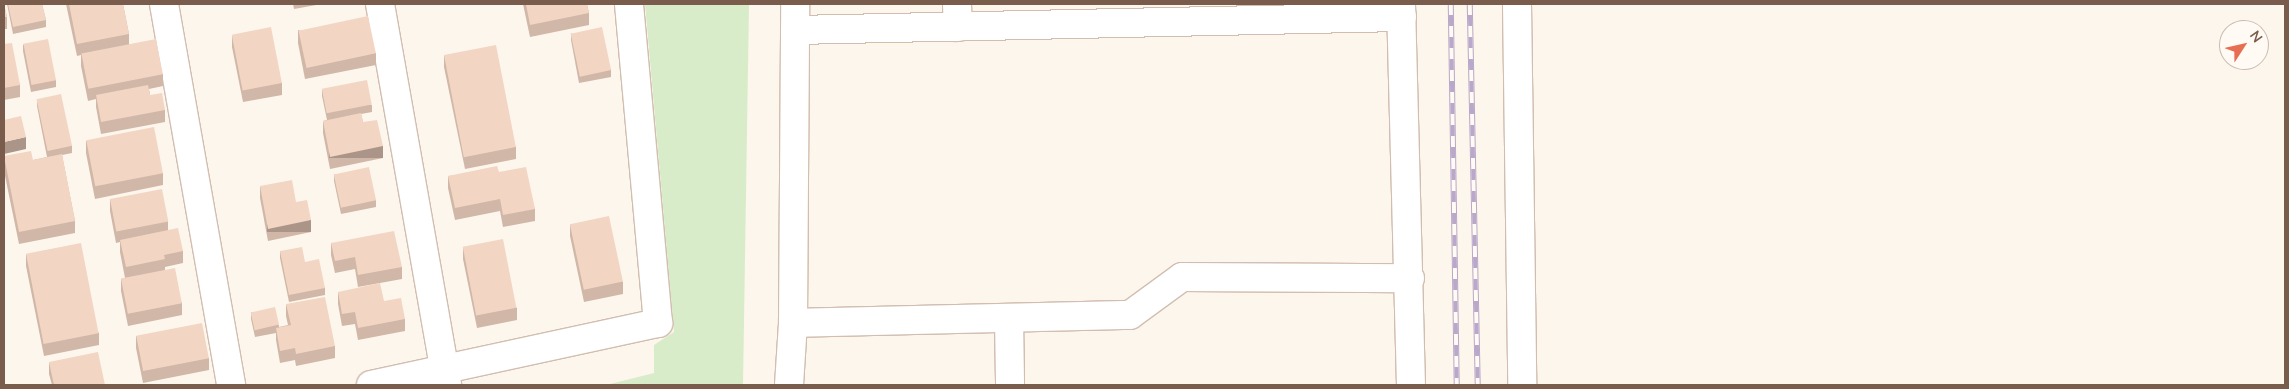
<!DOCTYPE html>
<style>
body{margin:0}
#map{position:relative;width:2289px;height:389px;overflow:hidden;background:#fdf6ec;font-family:"Nunito Sans",sans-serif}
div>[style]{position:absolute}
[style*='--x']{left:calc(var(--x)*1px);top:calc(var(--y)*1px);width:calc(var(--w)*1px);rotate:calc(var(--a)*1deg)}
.green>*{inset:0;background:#d8ecc9}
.roads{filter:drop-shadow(1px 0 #d1beb0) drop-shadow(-1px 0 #d1beb0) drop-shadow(0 1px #d1beb0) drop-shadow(0 -1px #d1beb0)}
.minor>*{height:28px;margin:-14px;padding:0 14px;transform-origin:14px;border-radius:14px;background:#fff}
.tertiary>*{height:28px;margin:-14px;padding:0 14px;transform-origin:14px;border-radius:14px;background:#fff}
.rail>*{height:5.5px;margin-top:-2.75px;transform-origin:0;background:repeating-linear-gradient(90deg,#fffaf3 0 11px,#b9a8c9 0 22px);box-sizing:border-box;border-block:1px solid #b9a8c9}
.wall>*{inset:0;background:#d1b7a8}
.shaded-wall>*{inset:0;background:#aa9588;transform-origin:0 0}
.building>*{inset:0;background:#f3d5c3;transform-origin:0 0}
span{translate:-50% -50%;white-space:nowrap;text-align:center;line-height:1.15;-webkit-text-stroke:4.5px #fffaf3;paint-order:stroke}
.frame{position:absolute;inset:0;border:5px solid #7a5c4d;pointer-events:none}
.north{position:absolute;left:2219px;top:20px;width:50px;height:50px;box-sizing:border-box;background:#fffaf3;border:1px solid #cabbb1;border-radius:50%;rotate:55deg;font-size:14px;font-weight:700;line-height:20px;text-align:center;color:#7a5c4d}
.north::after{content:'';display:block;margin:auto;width:18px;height:22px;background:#e76f51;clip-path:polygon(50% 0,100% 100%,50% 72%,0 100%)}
</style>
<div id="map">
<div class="green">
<div style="clip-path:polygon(645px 4px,749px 4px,743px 385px,606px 385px,654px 373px,654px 345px,674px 332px)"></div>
</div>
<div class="roads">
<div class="minor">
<div style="--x:164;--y:4;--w:387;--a:80"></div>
<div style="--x:380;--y:4;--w:387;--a:80"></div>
<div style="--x:957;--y:4;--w:23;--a:88"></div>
<div style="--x:1401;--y:4;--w:381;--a:88.5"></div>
<div style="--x:1517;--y:4;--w:381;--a:89.2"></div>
<div style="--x:795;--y:30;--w:607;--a:-1.23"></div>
<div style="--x:1130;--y:315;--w:64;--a:-36.2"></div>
<div style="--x:1182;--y:277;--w:228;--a:0.3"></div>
<div style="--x:1009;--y:318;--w:67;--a:89.1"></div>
<div style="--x:371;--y:385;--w:294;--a:-12.2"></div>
<div style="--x:658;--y:323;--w:320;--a:-95.2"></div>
</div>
<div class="tertiary">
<div style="--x:793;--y:323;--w:337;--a:-1.4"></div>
<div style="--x:789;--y:385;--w:62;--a:-86.3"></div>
<div style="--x:793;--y:323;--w:319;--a:-89.6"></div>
</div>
</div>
<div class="rail">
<div style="--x:1451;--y:4;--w:381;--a:89.1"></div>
<div style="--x:1470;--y:4;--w:381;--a:88.8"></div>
</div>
<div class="wall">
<div style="clip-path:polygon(4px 4px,7px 17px,7px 29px,4px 29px)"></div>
<div style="clip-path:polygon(7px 4px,42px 4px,46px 20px,46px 27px,13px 34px)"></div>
<div style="clip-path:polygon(66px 4px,123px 4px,129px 34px,129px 44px,163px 74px,163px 86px,149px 89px,150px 95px,165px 110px,165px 122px,101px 134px,96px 107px,96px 99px,88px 101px,81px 66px,81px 55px,77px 56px)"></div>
<div style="clip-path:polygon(293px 4px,322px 4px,294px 9px)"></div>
<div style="clip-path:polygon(523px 4px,587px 4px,589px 13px,589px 25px,530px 37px)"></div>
<div style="clip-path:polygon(298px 30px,376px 53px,376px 65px,305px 79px,298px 43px)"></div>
<div style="clip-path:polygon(571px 33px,611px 70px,611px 77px,579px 83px,571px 40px)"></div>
<div style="clip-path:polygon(232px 35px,282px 83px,282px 95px,243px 102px,232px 47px)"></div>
<div style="clip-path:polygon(4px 44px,20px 85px,20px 97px,4px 100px)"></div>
<div style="clip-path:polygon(23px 44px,56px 80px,56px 87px,31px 92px,23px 51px)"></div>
<div style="clip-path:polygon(444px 55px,516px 147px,516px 159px,465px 169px,444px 67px)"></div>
<div style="clip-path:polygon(322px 89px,372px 105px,372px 112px,361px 114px,363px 122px,383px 158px,330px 169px,323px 133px,323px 121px,327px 120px,322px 96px)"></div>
<div style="clip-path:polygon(37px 99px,72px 146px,72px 153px,62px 155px,75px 221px,75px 233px,19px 244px,4px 171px,4px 156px,33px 160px,47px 157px,37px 106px)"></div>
<div style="clip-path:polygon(86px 141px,163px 173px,163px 185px,95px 199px,86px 153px)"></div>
<div style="clip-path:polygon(499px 172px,535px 209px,535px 221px,503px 227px,500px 211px,455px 220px,448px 188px,448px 176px)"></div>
<div style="clip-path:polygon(334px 174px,376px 200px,376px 207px,341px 214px,334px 181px)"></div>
<div style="clip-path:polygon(260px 186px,296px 202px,311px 232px,268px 241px,260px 198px)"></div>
<div style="clip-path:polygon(110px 199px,168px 221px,168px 230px,183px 251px,183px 263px,165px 267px,165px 270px,182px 303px,182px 315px,128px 326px,121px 291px,121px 279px,125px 278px,120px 252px,120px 242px,116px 243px,110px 211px)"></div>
<div style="clip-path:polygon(570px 224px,623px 282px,623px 294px,584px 302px,570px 236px)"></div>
<div style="clip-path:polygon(331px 243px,402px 267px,402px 279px,358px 287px,355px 269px,335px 273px,331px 255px)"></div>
<div style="clip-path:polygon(463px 247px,517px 308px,517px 320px,477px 328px,463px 259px)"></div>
<div style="clip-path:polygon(280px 251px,305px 262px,325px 288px,325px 295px,289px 302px,280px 258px)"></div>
<div style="clip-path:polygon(26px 254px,99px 333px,99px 345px,44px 356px,26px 266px)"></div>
<div style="clip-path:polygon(338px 292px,384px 301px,405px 319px,405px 331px,358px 340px,355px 324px,342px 326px,338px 304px)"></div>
<div style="clip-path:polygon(286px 304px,335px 346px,335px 358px,296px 366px,295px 360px,280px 363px,276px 340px,276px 333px,255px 337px,251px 319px,251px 312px,279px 325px,279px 327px,288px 325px,286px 316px)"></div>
<div style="clip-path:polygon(136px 336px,209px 358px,209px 370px,143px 383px,136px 348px)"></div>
<div style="clip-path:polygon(49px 362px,105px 385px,52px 385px,49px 374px)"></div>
</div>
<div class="shaded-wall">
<div style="clip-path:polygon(26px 137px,26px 149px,4px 154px,4px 142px)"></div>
<div style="left:383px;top:146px;width:12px;height:54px;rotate:90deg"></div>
<div style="left:311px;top:220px;width:12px;height:44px;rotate:90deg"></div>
</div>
<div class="building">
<div style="clip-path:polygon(4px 4px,7px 17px,4px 17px)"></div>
<div style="clip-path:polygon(8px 4px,42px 4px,46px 20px,13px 27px)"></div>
<div style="clip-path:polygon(69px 4px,123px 4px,129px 34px,77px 44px)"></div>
<div style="clip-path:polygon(526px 4px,587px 4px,589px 13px,530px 25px)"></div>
<div style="left:368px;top:16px;width:38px;height:71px;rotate:78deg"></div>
<div style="left:271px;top:27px;width:57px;height:40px;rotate:79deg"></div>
<div style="left:602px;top:27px;width:44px;height:32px;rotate:78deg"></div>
<div style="left:48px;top:39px;width:42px;height:25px;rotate:79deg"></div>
<div style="left:156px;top:39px;width:36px;height:76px;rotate:79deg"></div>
<div style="clip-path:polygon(12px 43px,20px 85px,4px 88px,4px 44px)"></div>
<div style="left:496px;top:45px;width:104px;height:53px;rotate:79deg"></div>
<div style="left:367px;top:80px;width:25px;height:46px;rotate:79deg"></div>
<div style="clip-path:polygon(148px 85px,150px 95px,162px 93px,165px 110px,101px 122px,96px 95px)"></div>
<div style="left:61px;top:94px;width:53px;height:25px;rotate:78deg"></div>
<div style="clip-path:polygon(361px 113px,363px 122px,377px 120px,383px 146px,330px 157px,323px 121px)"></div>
<div style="clip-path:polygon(21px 116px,26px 137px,4px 142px,4px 120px)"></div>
<div style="left:154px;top:127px;width:47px;height:69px;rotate:79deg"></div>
<div style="clip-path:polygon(31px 151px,33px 160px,62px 154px,75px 221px,19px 232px,4px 156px)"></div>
<div style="clip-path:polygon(497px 166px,499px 172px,526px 167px,535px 209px,503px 215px,500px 199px,455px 208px,448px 176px)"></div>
<div style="left:369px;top:167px;width:34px;height:36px;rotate:78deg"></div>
<div style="clip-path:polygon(292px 180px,296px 202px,307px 200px,311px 220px,268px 229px,260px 186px)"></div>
<div style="left:162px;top:189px;width:33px;height:53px;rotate:79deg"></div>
<div style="left:609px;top:216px;width:67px;height:40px;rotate:78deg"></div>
<div style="clip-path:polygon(178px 228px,183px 251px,164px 255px,165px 259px,126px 267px,120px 240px)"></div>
<div style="clip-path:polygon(394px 231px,402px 267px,358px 275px,355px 257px,335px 261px,331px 243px)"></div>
<div style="left:503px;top:239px;width:70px;height:41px;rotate:79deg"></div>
<div style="left:81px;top:243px;width:92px;height:56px;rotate:79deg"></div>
<div style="clip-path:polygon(302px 247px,305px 262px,319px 259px,325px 288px,289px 295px,280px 251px)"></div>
<div style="left:175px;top:268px;width:36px;height:55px;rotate:79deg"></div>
<div style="clip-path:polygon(380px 283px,384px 301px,401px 298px,405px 319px,358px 328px,355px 312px,342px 314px,338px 292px)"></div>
<div style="clip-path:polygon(325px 297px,335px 346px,296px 354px,295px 348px,280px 351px,276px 328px,291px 325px,286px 304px)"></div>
<div style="left:275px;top:307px;width:18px;height:25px;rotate:77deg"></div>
<div style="left:202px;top:323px;width:36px;height:67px;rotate:79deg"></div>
<div style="clip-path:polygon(98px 352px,105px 385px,54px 385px,49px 362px)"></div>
</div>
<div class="frame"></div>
<div class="north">N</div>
</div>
